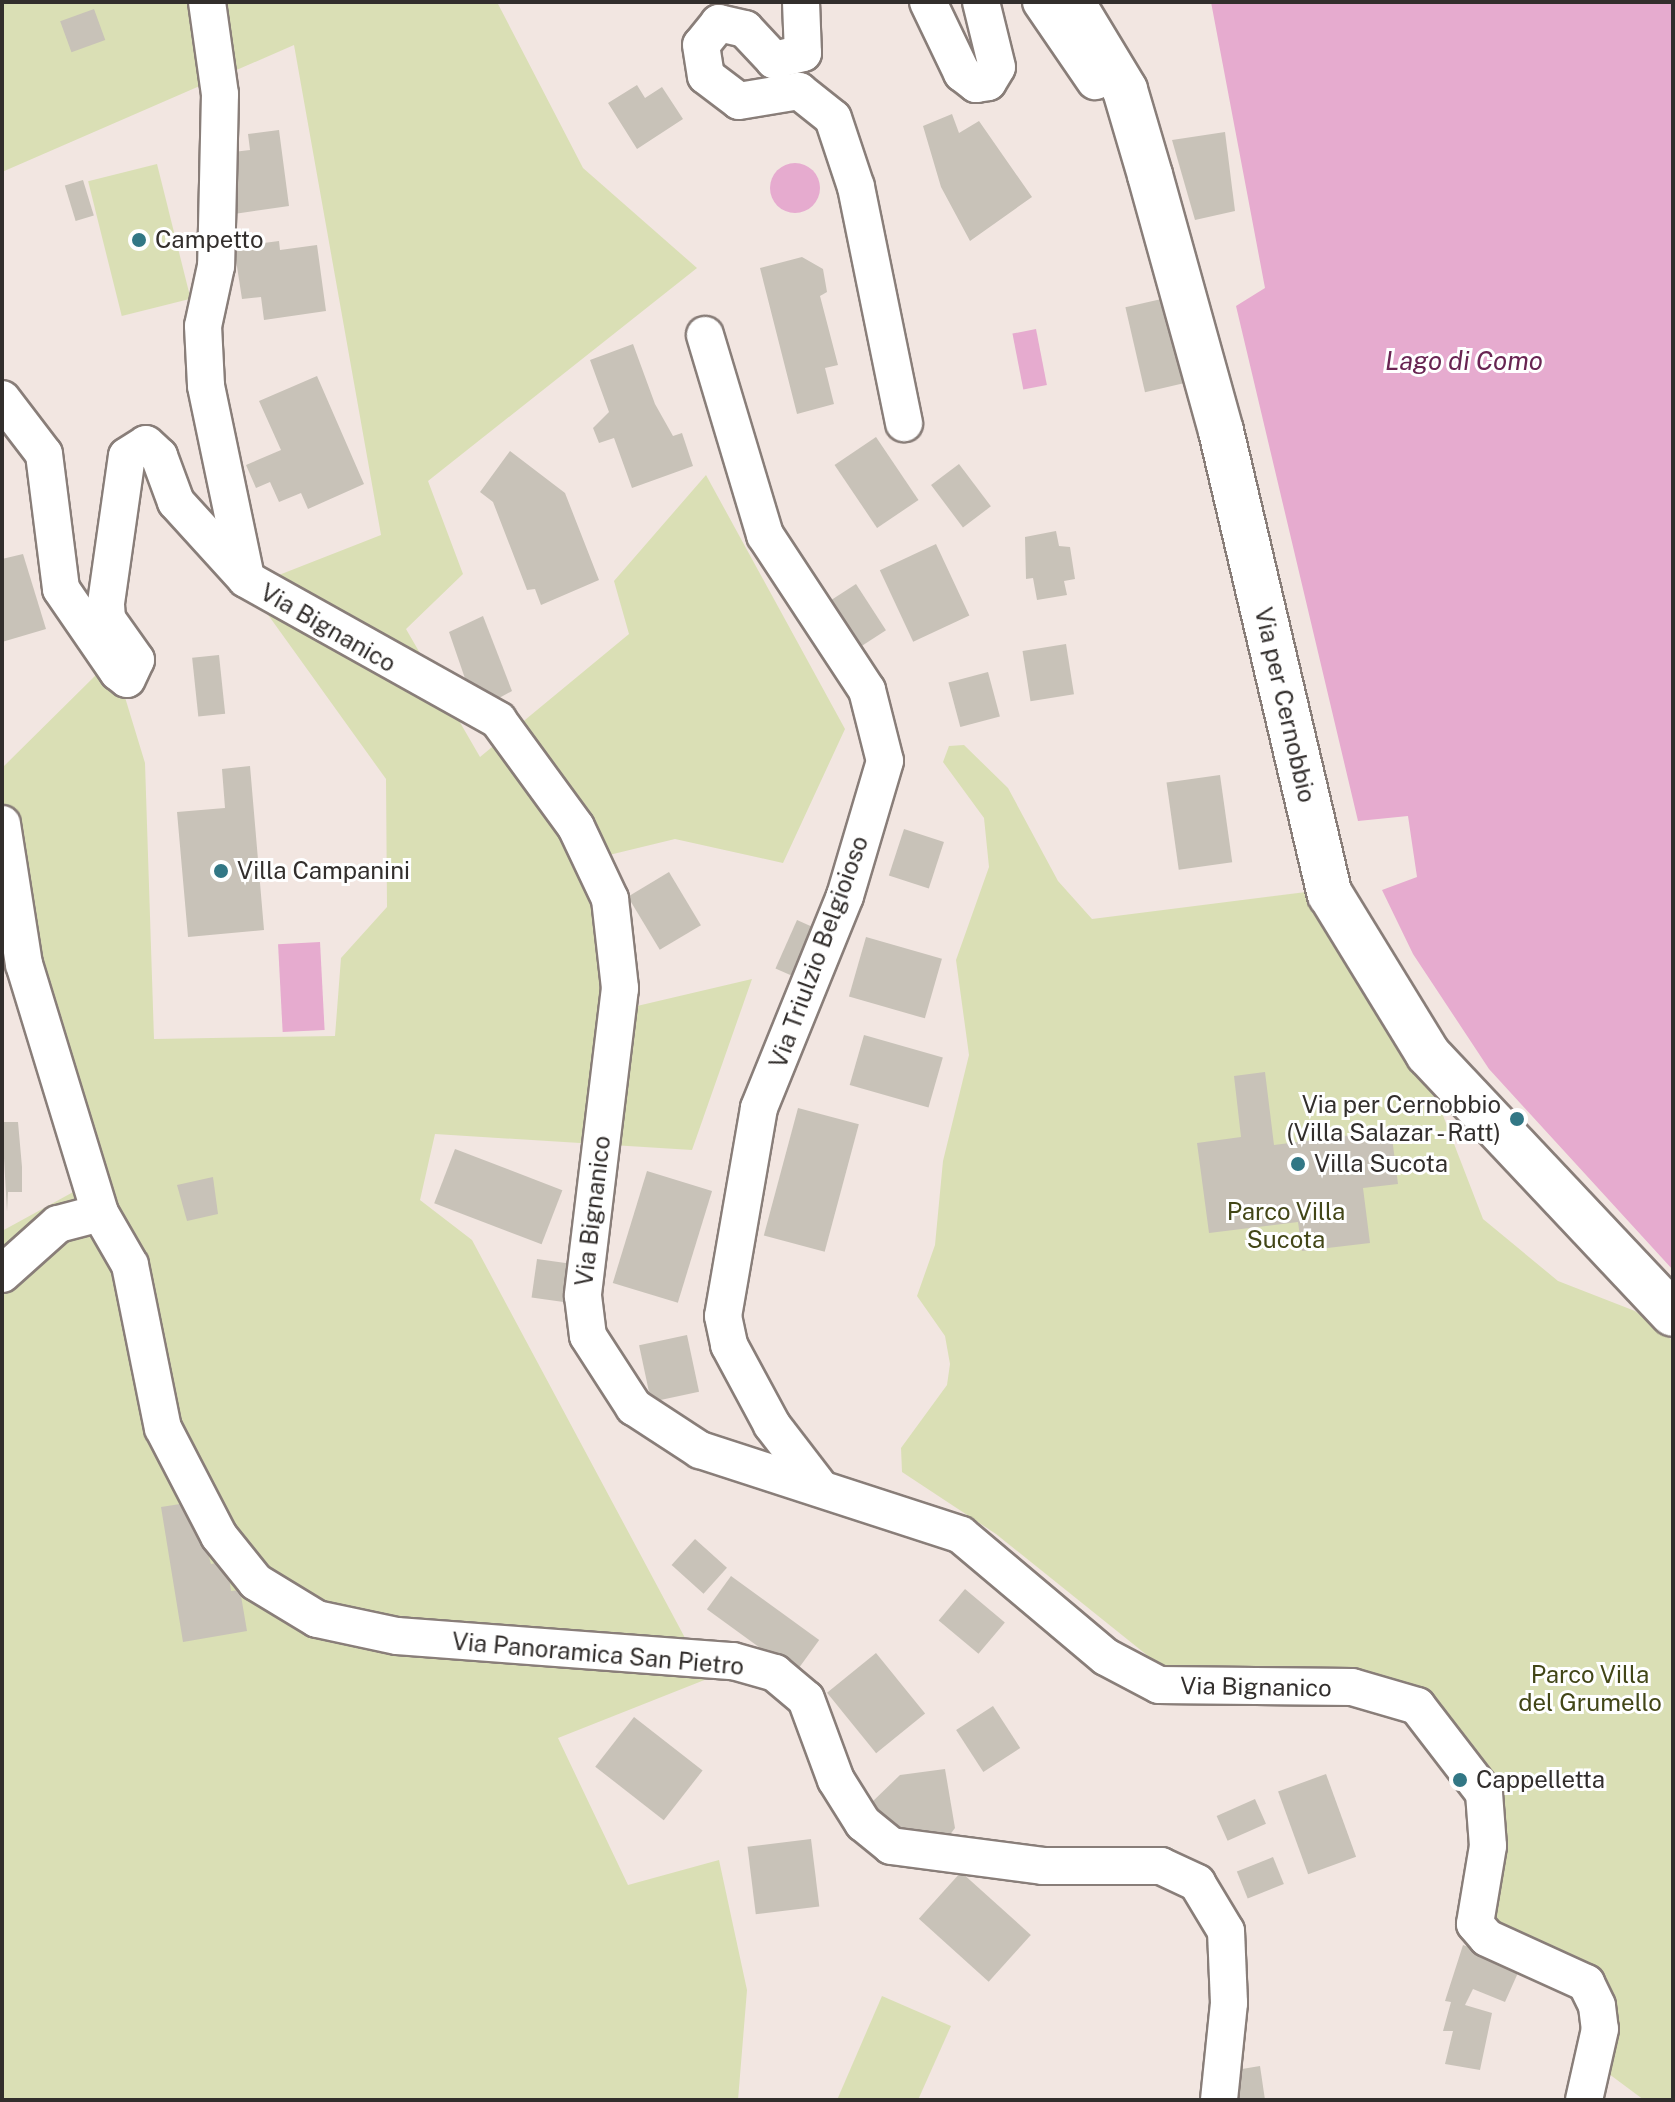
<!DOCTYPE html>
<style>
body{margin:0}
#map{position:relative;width:1675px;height:2102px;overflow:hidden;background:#f2e6e1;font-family:"Public Sans",sans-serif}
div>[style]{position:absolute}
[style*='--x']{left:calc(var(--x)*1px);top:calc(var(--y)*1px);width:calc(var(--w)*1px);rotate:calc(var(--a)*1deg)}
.green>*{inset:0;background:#dadfb5;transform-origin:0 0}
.water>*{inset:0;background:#e6abcf;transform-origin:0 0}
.round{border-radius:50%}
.building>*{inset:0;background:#c8c2b8;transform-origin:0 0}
.roads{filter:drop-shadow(2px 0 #897e79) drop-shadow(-2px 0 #897e79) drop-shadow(0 2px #897e79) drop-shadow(0 -2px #897e79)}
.minor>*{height:36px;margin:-18px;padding:0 18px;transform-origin:18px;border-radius:18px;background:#fff}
.major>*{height:44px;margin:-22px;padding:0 22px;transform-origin:22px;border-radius:22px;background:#fff}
.dots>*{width:22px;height:22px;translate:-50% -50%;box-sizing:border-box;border:4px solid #fff;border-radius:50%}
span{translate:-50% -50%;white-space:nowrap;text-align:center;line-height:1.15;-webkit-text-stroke:6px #fff;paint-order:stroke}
.poi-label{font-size:24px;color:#322e2c}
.left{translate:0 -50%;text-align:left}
.right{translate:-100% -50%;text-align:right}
.street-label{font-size:24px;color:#322e2c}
.park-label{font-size:24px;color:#424617}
.water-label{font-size:26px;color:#682452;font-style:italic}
.frame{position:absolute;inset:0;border:4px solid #322e2c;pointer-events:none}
</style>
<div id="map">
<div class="green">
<div style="clip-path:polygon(2px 2px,497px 2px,583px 168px,697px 268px,428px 481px,463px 574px,406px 629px,480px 757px,629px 634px,614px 581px,706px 475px,845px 729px,783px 863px,675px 839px,576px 863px,637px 1006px,752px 979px,692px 1150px,435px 1134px,420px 1200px,472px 1240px,707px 1679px,558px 1738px,628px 1885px,719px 1860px,747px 1990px,738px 2100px,2px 2100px,2px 1231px,86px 1185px,2px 939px,2px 768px,97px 674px,124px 694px,145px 763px,154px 1039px,335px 1036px,341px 958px,387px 907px,386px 779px,248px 587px,381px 535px,294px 45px,2px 172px)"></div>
<div style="left:157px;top:164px;width:139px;height:71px;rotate:76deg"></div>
<div style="clip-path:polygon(964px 745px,1008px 788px,1058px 881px,1092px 919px,1314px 891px,1439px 1105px,1483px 1219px,1558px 1281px,1635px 1311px,1673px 1341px,1673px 2100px,1644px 2100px,1609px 2074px,1613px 2045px,1585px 1964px,1498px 1924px,1492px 1913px,1503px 1838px,1500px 1784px,1428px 1699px,1163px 1668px,996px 1534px,902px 1472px,901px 1448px,947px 1385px,950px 1364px,945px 1336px,917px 1296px,935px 1245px,943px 1161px,969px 1055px,956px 960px,989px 867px,984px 818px,943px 762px,949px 746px)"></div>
<div style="clip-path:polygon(882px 1996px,951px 2026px,918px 2100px,837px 2100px)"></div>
</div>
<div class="water">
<div style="clip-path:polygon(1211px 2px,1673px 2px,1673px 1270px,1489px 1069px,1413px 954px,1382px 890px,1417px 877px,1408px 816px,1358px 821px,1236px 306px,1265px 288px)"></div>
<div class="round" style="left:770px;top:163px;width:50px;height:50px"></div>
<div style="left:1036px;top:329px;width:57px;height:24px;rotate:79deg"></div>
<div style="left:320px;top:942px;width:88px;height:42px;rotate:87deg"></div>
</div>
<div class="building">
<div style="left:94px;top:9px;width:33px;height:36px;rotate:70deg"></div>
<div style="clip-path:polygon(637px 85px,645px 98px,662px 87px,683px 119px,637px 149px,608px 103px)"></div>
<div style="clip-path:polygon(952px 114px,959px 133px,979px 121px,1032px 197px,970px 241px,941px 187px,923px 126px)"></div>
<div style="clip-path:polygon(279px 130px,289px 206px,234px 214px,225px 153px,250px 150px,248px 134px)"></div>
<div style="clip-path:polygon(1225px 132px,1235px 211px,1195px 220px,1172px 140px)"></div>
<div style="left:83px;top:180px;width:37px;height:19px;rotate:73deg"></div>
<div style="clip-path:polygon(279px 241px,280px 250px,317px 245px,326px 311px,264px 320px,261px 297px,242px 299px,234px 247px)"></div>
<div style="clip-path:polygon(802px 257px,823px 269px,827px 292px,820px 296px,838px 365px,825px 368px,834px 404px,797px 414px,760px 268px)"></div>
<div style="left:1179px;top:295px;width:87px;height:55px;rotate:77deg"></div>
<div style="clip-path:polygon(633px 344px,655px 404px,673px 436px,682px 433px,693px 466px,632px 488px,614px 438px,599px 443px,593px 428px,609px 412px,590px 360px)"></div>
<div style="clip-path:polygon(317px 376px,364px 484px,308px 509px,301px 493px,279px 502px,270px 482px,256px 488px,246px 465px,281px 450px,259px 401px)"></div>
<div style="left:876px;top:437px;width:76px;height:50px;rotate:56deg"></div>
<div style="clip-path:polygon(510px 451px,565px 493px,599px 580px,541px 605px,535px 589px,527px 590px,493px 502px,480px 492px)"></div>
<div style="left:959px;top:464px;width:53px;height:35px;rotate:53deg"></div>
<div style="clip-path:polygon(1056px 531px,1059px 546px,1070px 547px,1075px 579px,1064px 581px,1067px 595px,1037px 600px,1033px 578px,1026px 579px,1025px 537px)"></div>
<div style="left:936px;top:544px;width:79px;height:62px;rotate:65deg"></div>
<div style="clip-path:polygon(23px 554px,46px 629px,2px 642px,2px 559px)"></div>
<div style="left:856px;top:584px;width:55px;height:35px;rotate:57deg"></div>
<div style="clip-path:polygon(483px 616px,512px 691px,490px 703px,470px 693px,449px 632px)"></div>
<div style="left:1066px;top:644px;width:51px;height:44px;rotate:81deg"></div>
<div style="left:219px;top:655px;width:59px;height:27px;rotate:84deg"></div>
<div style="left:988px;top:672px;width:46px;height:41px;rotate:75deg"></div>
<div style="clip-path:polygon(250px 766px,264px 930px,188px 937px,177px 812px,225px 808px,222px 769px)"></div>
<div style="left:1220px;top:775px;width:88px;height:54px;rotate:82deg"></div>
<div style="left:904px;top:829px;width:42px;height:49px;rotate:18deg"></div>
<div style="left:669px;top:872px;width:62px;height:48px;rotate:59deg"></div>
<div style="left:797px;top:920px;width:30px;height:53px;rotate:24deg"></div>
<div style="left:866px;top:937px;width:79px;height:62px;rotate:16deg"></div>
<div style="left:864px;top:1035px;width:82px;height:52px;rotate:16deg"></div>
<div style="clip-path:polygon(1265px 1072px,1274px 1145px,1391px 1130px,1398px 1184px,1363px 1188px,1370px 1243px,1302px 1251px,1298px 1222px,1209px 1233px,1197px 1143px,1241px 1137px,1234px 1076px)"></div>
<div style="left:798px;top:1108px;width:63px;height:132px;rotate:15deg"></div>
<div style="clip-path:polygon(2px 1122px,18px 1122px,22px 1167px,22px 1192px,8px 1192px,7px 1212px)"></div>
<div style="left:455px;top:1149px;width:115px;height:58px;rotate:21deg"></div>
<div style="left:647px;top:1171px;width:68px;height:117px;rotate:17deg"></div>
<div style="clip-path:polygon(213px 1177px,218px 1214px,187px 1221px,177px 1185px)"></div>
<div style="left:537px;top:1259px;width:43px;height:39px;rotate:8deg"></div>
<div style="left:687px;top:1335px;width:58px;height:49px;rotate:78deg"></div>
<div style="clip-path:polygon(193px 1502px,211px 1564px,227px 1561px,231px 1591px,240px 1590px,247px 1631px,183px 1642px,161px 1507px)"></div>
<div style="left:695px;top:1539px;width:43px;height:35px;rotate:42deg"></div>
<div style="left:731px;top:1576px;width:109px;height:41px;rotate:36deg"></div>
<div style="left:965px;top:1589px;width:52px;height:41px;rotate:40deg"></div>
<div style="left:876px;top:1653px;width:78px;height:63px;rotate:51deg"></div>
<div style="left:993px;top:1706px;width:50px;height:44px;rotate:57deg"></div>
<div style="left:634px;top:1717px;width:87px;height:63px;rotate:38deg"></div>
<div style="clip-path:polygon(945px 1769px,955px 1828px,943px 1844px,917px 1842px,870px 1804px,900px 1775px)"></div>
<div style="left:1326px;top:1774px;width:88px;height:51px;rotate:70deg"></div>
<div style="left:1255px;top:1799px;width:27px;height:42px;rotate:66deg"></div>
<div style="left:811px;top:1839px;width:68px;height:64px;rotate:83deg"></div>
<div style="left:1273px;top:1857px;width:29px;height:39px;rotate:68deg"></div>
<div style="left:961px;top:1872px;width:94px;height:63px;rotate:42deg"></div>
<div style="clip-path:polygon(1463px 1945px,1521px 1966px,1505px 2002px,1473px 1989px,1465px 2005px,1492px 2013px,1480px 2070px,1445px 2064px,1453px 2031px,1443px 2031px,1451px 2002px,1445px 2001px)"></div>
<div style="clip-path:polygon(1260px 2066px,1265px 2100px,1229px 2100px,1224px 2072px)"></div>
</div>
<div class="roads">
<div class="minor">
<div style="--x:207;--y:2;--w:93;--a:82"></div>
<div style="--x:220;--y:94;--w:172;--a:91.3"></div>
<div style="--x:216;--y:266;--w:61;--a:102.2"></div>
<div style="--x:203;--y:326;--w:60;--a:87.1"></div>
<div style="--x:206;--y:386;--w:196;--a:78.2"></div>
<div style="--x:801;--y:2;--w:51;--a:87.8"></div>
<div style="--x:803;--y:53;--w:30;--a:166"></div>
<div style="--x:774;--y:60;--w:42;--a:-133.1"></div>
<div style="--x:745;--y:29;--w:27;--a:-167"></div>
<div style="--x:719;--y:23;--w:28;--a:129"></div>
<div style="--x:701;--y:45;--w:31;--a:81"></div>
<div style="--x:706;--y:76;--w:41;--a:37.1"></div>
<div style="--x:739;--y:101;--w:61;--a:-9.5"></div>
<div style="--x:799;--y:91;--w:43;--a:38.5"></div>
<div style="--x:833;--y:118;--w:73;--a:71.6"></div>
<div style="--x:856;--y:187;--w:241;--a:78.5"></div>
<div style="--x:928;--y:2;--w:79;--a:64.4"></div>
<div style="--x:962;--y:73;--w:18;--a:38"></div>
<div style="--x:976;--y:84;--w:12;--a:-9"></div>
<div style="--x:988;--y:82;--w:17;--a:-59"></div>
<div style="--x:997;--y:67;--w:67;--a:-103.8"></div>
<div style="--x:1041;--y:2;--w:96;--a:55.6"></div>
<div style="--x:705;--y:335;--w:209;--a:73.3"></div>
<div style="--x:765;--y:535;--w:186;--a:56.7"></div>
<div style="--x:867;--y:690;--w:73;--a:75.8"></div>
<div style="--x:885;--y:761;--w:141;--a:106.5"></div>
<div style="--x:845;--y:896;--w:229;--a:112.1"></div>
<div style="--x:759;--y:1108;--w:211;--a:99.8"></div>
<div style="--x:723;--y:1316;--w:30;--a:78"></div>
<div style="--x:729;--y:1345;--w:91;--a:61.7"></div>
<div style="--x:772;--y:1425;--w:76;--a:52.5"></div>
<div style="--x:2;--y:399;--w:69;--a:52.6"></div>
<div style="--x:44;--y:454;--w:136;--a:82.8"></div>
<div style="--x:61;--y:589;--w:101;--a:55.5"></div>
<div style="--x:118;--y:672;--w:11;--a:38"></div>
<div style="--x:127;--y:679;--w:21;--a:-65"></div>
<div style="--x:136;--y:660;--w:50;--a:-125.3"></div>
<div style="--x:107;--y:619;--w:16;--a:-94"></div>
<div style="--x:106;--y:603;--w:148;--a:-81.9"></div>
<div style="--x:127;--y:456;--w:22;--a:-32"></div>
<div style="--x:146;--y:444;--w:18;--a:43"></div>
<div style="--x:159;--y:456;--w:49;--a:69.7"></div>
<div style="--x:176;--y:502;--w:104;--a:47.7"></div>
<div style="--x:246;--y:579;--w:289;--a:29.2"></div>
<div style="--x:498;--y:720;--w:132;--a:53.9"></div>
<div style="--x:576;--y:827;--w:80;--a:64.7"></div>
<div style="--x:610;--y:899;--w:90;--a:83.6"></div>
<div style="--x:620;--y:988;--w:310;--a:96.9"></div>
<div style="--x:583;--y:1296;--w:40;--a:82.9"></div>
<div style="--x:588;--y:1336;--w:85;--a:57.1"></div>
<div style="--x:634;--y:1407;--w:79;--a:33.1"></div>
<div style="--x:700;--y:1450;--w:274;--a:18"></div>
<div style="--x:961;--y:1535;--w:189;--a:40.1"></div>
<div style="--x:1106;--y:1657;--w:60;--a:27.8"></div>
<div style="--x:1159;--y:1685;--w:193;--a:0.6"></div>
<div style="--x:1352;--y:1687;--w:68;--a:16.3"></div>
<div style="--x:1417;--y:1706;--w:110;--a:52.4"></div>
<div style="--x:1484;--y:1793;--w:53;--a:85.7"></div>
<div style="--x:1488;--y:1846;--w:79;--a:99.5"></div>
<div style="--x:1475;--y:1924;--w:18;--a:49"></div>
<div style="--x:1487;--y:1938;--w:109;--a:24.4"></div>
<div style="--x:1586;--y:1983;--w:25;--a:64"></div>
<div style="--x:1597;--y:2006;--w:23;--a:83"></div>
<div style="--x:1600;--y:2029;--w:73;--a:102.7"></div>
<div style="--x:2;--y:824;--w:142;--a:81.1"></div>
<div style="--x:24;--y:964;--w:260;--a:73"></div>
<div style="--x:100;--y:1213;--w:60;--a:60"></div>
<div style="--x:130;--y:1265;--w:166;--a:78.6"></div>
<div style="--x:163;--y:1428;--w:122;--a:62.6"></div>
<div style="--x:219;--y:1536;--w:59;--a:51.2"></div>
<div style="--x:256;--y:1582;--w:71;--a:31.2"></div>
<div style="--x:317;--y:1619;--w:82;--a:12"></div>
<div style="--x:397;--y:1636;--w:337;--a:4.3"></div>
<div style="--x:733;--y:1661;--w:44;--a:15.9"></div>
<div style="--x:775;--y:1673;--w:40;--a:40"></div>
<div style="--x:806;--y:1699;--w:86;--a:69.7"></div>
<div style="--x:836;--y:1780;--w:51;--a:57.9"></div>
<div style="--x:863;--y:1823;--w:36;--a:39"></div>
<div style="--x:891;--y:1846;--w:153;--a:7.5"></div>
<div style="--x:1043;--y:1866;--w:118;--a:0"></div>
<div style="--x:1161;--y:1866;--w:40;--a:25"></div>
<div style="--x:1197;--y:1883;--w:56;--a:58.9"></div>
<div style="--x:1226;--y:1931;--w:72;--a:87.6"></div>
<div style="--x:1229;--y:2003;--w:98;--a:95.9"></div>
<div style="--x:2;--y:1274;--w:75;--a:-41.8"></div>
<div style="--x:58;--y:1224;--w:43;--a:-14.7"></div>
</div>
<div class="major">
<div style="--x:1072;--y:2;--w:103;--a:58.9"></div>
<div style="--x:1125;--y:90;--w:89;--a:73.6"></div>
<div style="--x:1150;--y:175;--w:266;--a:74.5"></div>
<div style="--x:1221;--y:431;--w:476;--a:76.8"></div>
<div style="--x:1330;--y:894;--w:188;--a:58.5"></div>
<div style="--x:1428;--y:1054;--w:357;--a:46.7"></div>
</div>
</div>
<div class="dots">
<div style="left:139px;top:240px;background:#327785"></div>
<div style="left:221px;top:871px;background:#327785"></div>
<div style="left:1517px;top:1119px;background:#327785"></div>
<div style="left:1298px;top:1164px;background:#327785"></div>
<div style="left:1460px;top:1780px;background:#327785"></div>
</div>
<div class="poi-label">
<span class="left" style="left:155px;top:240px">Campetto</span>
<span class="left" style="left:237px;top:871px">Villa Campanini</span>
<span class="right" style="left:1501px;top:1119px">Via per Cernobbio<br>(Villa Salazar - Ratt)</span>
<span class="left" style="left:1314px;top:1164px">Villa Sucota</span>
<span class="left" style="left:1476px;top:1780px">Cappelletta</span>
</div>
<div class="street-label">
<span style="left:328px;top:628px;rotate:30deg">Via Bignanico</span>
<span style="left:1285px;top:705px;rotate:77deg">Via per Cernobbio</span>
<span style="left:819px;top:952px;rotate:-70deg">Via Triulzio Belgioioso</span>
<span style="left:593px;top:1211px;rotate:-83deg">Via Bignanico</span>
<span style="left:598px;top:1654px;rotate:5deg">Via Panoramica San Pietro</span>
<span style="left:1256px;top:1687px;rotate:1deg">Via Bignanico</span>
</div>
<div class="park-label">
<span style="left:1286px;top:1226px">Parco Villa<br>Sucota</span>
<span style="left:1590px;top:1689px">Parco Villa<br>del Grumello</span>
</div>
<div class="water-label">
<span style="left:1464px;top:361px">Lago di Como</span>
</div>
<div class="frame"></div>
</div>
